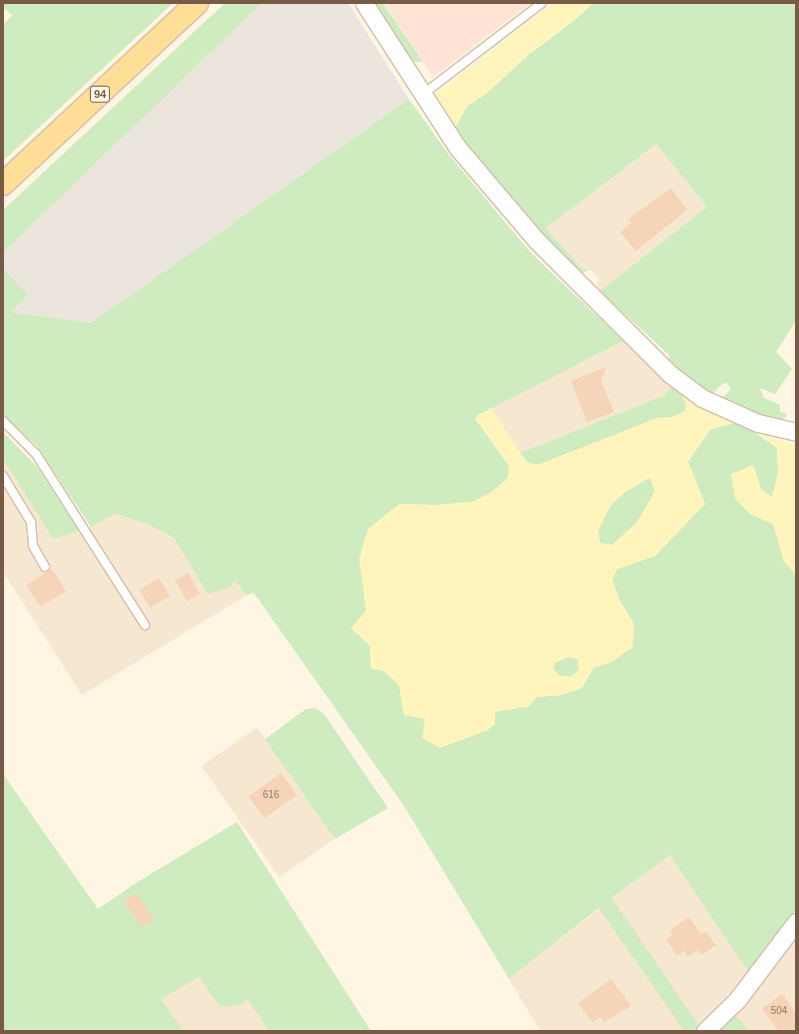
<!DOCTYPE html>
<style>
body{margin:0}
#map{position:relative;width:799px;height:1034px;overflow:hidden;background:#fef5e2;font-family:Arial,sans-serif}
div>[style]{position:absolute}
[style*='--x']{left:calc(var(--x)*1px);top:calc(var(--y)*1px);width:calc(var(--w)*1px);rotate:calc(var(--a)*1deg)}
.residential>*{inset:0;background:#f6e7d0;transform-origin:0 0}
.commercial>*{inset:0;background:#ffe4d5}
.industrial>*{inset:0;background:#ece5dd}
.green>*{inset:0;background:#cfecc0}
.sand>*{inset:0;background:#fff4bb}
.building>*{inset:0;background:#f5d4b8;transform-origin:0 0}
.roads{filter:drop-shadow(1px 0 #d1bfab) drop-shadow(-1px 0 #d1bfab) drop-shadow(0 1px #d1bfab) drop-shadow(0 -1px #d1bfab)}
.lane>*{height:8px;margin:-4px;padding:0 4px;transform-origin:4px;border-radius:4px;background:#fff}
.street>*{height:17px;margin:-8.5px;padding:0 8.5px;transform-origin:8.5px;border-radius:8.5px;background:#fff}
.primary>*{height:22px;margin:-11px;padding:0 11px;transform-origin:11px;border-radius:11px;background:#ffdf98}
span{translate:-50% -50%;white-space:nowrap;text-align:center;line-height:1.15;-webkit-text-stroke:3.5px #fff8ea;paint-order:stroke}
.number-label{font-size:10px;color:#967963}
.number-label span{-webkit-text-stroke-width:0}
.shield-label span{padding:1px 3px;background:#fff8ea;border:1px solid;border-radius:3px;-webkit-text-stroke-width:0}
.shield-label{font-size:11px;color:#775b47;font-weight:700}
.frame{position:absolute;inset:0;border:4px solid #775b47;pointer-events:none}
</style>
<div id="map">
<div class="residential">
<div style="clip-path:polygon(656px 144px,707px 207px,600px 291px,597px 284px,598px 277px,588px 268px,583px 269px,546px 228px)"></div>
<div style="clip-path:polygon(623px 341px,672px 386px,665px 395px,520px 453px,491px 408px)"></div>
<div style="clip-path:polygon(3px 459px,53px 539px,91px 527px,115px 514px,142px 522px,174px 538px,208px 594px,234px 580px,247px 595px,82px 695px,3px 572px)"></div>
<div style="left:257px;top:727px;width:136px;height:68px;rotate:55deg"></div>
<div style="clip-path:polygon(670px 854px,749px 973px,694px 1031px,540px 1031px,509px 979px)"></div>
<div style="clip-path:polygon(796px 931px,796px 1031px,749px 1031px,737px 1017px,730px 1014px)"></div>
<div style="clip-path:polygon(199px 977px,247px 999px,269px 1031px,184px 1031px,161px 999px)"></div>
</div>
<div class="commercial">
<div style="clip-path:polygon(384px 3px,531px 3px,433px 77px)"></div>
</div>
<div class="industrial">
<div style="clip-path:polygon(262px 3px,348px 3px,409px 99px,91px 323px,10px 312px,28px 295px,3px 269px,3px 253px)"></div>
</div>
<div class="green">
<div style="clip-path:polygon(3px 3px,173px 3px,3px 161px,3px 24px,13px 15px,3px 8px)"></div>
<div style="clip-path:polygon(225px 3px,262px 3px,3px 253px,3px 210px)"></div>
<div style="clip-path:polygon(373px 3px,383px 3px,423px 62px,412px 62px)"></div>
<div style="clip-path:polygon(593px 3px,796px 3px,796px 321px,776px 352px,792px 369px,775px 394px,760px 388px,764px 398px,780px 405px,780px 412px,786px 413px,786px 417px,781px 420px,771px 419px,722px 398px,731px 389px,727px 383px,722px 384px,712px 394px,686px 379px,667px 362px,670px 356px,600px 291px,707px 207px,656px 144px,546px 228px,583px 269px,590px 269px,579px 275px,539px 233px,455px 135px,455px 128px,467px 106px,486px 94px,527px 56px,576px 19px)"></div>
<div style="clip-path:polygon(409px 99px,449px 155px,531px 253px,623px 341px,478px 415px,475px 419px,509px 466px,508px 478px,492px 492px,472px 502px,435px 505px,399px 504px,364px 592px,366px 611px,352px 628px,370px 646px,371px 668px,384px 671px,399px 685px,404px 715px,495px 723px,495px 712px,529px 706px,537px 697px,561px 695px,582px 688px,593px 668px,613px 661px,634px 624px,619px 599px,612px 579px,617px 569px,655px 556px,705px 504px,688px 462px,699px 443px,711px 429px,739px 422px,777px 448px,778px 473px,772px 498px,761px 489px,753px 465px,750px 514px,773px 524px,784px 561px,796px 575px,796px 914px,749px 973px,670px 855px,612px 898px,699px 1026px,694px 1031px,684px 1031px,599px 908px,509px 979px,404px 806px,254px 593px,247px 595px,234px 580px,231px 587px,208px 594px,174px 538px,142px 522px,115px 514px,91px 527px,36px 445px,3px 416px,3px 269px,28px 295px,10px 312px,91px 323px)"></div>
<div style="clip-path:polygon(672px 386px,680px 392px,686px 404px,685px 411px,672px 418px,657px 418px,538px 465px,528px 463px,520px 453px,665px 395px)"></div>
<div style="clip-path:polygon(3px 432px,37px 467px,79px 531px,53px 539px,3px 459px)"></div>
<div style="clip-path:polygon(650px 477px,655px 491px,638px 522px,612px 545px,600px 543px,598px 531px,610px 506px,626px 491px)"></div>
<div style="clip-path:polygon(568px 657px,578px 659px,579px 670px,570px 677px,559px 676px,553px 669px,554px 663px)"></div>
<div style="clip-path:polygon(315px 708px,324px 714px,388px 808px,335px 839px,265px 739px,306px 709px)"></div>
<div style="clip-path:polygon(3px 774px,98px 909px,139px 881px,237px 822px,371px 1031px,269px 1031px,247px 999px,240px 1005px,220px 1007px,199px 977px,161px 999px,184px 1031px,3px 1031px)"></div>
<div style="clip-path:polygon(730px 1014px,737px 1017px,749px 1031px,712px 1031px)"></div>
</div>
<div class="sand">
<div style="clip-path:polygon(553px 3px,593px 3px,576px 19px,527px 56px,486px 94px,467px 106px,455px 128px,455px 135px,432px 97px)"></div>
<div style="clip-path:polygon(evenodd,680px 392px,739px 422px,711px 429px,688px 462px,705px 504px,655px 556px,617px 569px,612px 579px,619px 599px,634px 624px,633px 647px,613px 661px,593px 668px,582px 688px,561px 695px,537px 697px,529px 706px,495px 712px,495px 724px,488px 730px,440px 748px,422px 738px,425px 719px,404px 715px,399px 685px,384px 671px,371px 668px,370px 646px,351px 628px,366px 611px,359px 559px,368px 529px,399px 504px,435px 505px,472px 502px,492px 492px,508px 478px,509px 466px,475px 418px,491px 408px,520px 453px,528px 463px,538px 465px,657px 418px,672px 417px,685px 411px,686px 404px,680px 392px,650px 478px,655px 491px,637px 522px,612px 545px,600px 543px,598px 531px,610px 506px,626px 491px,650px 478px,680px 392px,569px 657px,578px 659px,579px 670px,570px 677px,559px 676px,553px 668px,554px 663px,569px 657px)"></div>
<div style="clip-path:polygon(760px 434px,796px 445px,796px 575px,784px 561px,773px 524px,750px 514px,735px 498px,731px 474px,753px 465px,761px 489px,772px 497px,778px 473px,777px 448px)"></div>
</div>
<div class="building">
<div style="clip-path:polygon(671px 188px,687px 210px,636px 251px,620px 232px,631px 223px,628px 219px)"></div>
<div style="clip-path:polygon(606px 367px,601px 381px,614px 412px,587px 422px,571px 381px)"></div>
<div style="left:52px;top:569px;width:26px;height:30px;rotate:58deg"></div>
<div style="left:188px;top:573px;width:24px;height:15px;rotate:60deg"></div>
<div style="left:159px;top:578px;width:21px;height:23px;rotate:59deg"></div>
<div style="left:281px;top:773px;width:27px;height:40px;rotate:54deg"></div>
<div style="left:136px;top:893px;width:32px;height:15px;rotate:55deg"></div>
<div style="clip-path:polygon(689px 917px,701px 934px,706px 931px,716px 945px,701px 955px,698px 950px,687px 957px,684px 951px,677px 956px,666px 940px,673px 935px,670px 930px)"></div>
<div style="clip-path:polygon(611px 979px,631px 1006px,604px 1022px,601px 1017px,593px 1023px,578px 1003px)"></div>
<div style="clip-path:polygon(782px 994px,796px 1013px,796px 1031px,778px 1031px,762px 1008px)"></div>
</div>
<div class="roads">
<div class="lane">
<div style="--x:422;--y:95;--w:151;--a:-37.5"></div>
<div style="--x:3;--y:421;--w:47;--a:45"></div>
<div style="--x:36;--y:454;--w:203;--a:57.5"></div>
<div style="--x:3;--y:476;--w:54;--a:58.7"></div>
<div style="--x:31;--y:522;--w:24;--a:85"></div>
<div style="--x:33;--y:546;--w:24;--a:60"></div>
</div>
<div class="street">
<div style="--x:364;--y:3;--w:171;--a:57.1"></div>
<div style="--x:457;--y:147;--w:123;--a:49.6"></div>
<div style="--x:537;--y:241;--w:188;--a:45"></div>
<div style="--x:670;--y:374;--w:40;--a:37"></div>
<div style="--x:702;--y:398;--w:61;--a:24.1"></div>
<div style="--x:758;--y:423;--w:39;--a:13"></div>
<div style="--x:705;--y:1031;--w:45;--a:-44.1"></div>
<div style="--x:737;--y:1000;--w:98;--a:-52.9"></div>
</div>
<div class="primary">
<div style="--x:3;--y:184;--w:265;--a:-43"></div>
</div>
</div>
<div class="number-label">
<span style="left:271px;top:795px">616</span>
<span style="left:779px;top:1011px">504</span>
</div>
<div class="shield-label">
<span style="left:100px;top:94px">94</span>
</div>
<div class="frame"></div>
</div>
